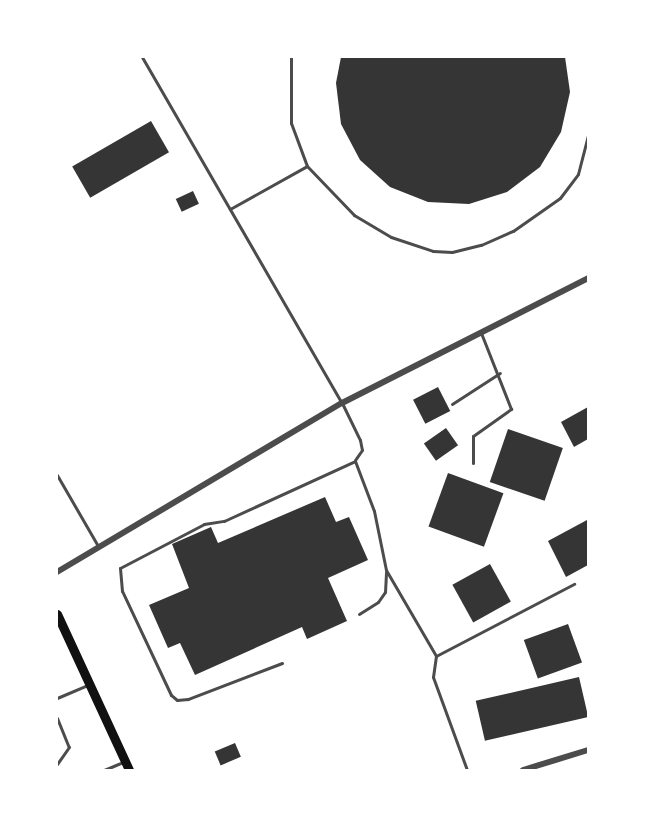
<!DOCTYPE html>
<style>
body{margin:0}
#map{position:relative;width:645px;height:827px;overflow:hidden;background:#fff;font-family:Inter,sans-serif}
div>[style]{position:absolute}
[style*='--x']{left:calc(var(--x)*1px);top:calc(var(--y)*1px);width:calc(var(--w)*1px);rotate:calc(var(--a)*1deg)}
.building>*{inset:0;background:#353535;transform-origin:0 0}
.service>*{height:3px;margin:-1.5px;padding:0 1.5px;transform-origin:1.5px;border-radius:1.5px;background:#4c4c4c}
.minor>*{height:6px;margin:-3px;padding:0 3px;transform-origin:3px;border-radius:3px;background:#4c4c4c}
.secondary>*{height:9px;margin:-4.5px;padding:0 4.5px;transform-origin:4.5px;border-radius:4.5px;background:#111}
span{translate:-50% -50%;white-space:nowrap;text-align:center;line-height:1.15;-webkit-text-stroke:6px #fff;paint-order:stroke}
.frame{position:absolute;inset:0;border:58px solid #fff;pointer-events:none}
</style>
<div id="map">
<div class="building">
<div style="clip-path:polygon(341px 57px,565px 57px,570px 92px,561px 132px,540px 167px,507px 192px,469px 204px,428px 202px,390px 187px,360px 160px,341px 124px,336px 83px)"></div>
<div style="left:151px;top:121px;width:36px;height:91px;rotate:60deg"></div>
<div style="left:193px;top:191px;width:14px;height:19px;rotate:65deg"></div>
<div style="left:438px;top:387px;width:27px;height:28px;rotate:63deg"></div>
<div style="clip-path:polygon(588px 407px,588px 439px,574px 447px,561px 422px)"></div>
<div style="left:446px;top:428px;width:21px;height:27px;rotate:55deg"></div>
<div style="left:508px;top:429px;width:58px;height:56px;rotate:19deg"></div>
<div style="left:448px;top:473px;width:59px;height:57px;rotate:20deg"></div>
<div style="clip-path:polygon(325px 497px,336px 522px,349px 517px,368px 560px,328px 578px,347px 621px,307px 639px,302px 627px,195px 675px,180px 643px,168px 648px,149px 605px,189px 588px,172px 544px,211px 527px,218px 543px)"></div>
<div style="clip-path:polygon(587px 520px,588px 565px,566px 577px,548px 541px)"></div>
<div style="left:490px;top:564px;width:43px;height:43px;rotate:61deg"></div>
<div style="left:568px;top:624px;width:41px;height:47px;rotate:70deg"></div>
<div style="left:579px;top:677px;width:41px;height:106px;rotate:77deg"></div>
<div style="left:235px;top:743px;width:15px;height:22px;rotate:67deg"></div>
</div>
<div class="service">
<div style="--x:142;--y:57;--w:400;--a:60"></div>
<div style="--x:342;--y:403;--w:41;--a:64.1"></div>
<div style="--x:360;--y:440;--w:10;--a:79"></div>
<div style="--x:362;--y:450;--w:12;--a:125"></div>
<div style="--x:291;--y:57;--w:66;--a:90"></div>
<div style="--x:291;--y:123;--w:46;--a:69.6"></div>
<div style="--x:307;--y:166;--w:68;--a:46.2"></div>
<div style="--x:354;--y:215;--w:43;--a:30.7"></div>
<div style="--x:391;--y:237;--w:44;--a:18.4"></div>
<div style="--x:433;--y:251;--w:19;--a:3"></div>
<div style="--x:452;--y:252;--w:30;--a:-14"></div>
<div style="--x:481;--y:245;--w:35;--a:-24"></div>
<div style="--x:513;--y:231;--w:57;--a:-35.1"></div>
<div style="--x:560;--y:198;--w:30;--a:-53"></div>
<div style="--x:578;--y:174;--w:40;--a:-75.6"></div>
<div style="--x:230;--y:209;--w:88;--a:-29.2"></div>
<div style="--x:452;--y:404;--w:57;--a:-32.9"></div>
<div style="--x:473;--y:463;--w:27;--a:-90"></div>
<div style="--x:473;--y:436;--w:47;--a:-35.4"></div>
<div style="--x:511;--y:409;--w:82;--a:-111.5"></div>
<div style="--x:57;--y:475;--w:82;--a:60"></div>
<div style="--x:359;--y:614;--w:22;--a:-32"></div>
<div style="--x:378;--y:602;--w:12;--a:-55"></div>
<div style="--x:385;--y:592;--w:20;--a:-87"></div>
<div style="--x:282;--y:663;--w:101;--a:159"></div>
<div style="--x:188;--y:699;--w:11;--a:175"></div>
<div style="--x:177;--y:700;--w:8;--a:-140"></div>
<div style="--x:171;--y:695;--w:115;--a:-115.2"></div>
<div style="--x:122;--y:591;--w:23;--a:-95"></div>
<div style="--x:120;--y:568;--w:95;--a:-27.6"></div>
<div style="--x:204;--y:524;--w:20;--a:-9"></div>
<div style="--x:224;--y:521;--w:144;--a:-24.6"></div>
<div style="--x:355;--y:461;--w:53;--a:69.2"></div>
<div style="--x:374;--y:511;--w:60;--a:78.5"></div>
<div style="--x:386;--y:570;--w:99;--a:59.8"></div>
<div style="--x:57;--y:698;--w:33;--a:-23"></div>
<div style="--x:57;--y:718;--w:31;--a:68"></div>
<div style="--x:69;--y:747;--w:21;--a:125"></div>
<div style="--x:104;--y:770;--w:23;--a:-23"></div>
<div style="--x:467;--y:770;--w:99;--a:-110.1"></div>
<div style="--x:433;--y:677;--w:21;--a:-82"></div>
<div style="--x:436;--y:656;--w:156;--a:-27.6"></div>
</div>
<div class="minor">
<div style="--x:57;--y:572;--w:331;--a:-30.7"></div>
<div style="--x:342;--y:403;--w:276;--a:-26.9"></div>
<div style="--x:523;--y:770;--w:68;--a:-17.1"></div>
</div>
<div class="secondary">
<div style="--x:57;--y:614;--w:172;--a:65.2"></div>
</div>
<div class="frame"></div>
</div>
